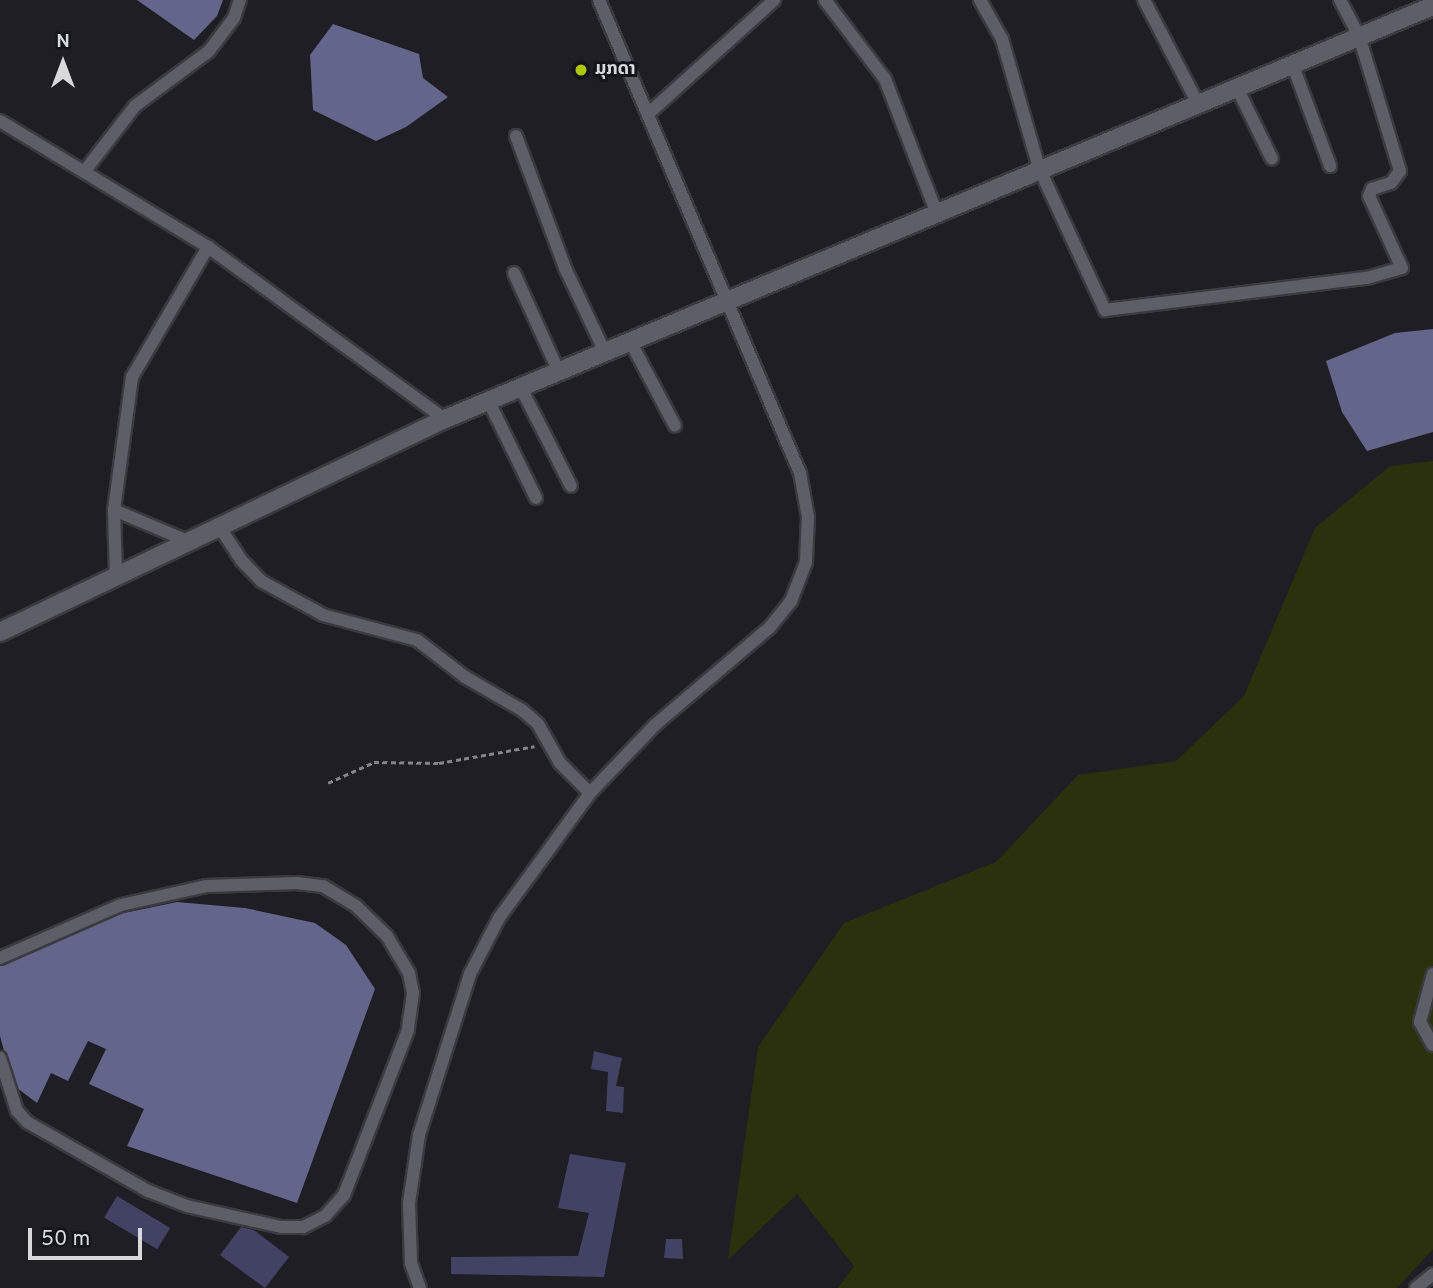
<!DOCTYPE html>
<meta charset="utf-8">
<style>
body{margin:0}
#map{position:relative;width:1433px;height:1288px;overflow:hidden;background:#1e1e24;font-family:Overpass,"Noto Sans Lao",sans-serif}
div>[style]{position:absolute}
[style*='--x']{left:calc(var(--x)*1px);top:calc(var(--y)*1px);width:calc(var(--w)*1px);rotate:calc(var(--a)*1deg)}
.green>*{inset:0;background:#2b310d}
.water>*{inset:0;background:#64658a}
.building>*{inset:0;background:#424265;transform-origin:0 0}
.path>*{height:2.5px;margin-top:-1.25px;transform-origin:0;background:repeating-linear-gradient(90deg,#848489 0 5px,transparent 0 8.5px)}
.roads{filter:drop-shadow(2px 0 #3a3a3f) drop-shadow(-2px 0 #3a3a3f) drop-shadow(0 2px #3a3a3f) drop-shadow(0 -2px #3a3a3f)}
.street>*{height:12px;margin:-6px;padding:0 6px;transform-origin:6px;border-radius:6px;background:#5e5f66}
.secondary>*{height:18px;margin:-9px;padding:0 9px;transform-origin:9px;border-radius:9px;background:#5e5f66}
.dots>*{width:19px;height:19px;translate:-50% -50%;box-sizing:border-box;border:4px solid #14151b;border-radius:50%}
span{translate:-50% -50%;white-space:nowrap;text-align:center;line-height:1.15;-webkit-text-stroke:6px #14151b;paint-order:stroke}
.poi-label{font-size:18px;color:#d8d8dd;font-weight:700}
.left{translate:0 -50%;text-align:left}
.north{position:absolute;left:28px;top:28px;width:70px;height:70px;-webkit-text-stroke:5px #14151b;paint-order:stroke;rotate:0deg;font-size:19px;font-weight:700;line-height:28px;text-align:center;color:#d8d8dd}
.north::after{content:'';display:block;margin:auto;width:24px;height:32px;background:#d8d8dd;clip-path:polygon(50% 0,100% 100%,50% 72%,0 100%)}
.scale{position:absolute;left:28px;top:1228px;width:114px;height:32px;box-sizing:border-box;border:4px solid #d8d8dd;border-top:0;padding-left:9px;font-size:21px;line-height:24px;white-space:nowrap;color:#d8d8dd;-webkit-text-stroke:5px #14151b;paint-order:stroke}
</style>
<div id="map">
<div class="green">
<div style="clip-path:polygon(1433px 461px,1433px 1249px,1397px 1288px,838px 1288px,854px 1266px,797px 1194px,728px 1260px,758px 1047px,844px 923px,996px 862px,1078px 775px,1176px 761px,1244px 696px,1315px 528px,1390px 466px)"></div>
</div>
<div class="water">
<div style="clip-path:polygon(137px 0,223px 0,217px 16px,194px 40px)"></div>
<div style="clip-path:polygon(333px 24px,419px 54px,423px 78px,448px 97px,406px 127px,376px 141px,313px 110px,310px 55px)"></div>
<div style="clip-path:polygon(1433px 329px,1433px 432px,1367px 451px,1342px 412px,1326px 361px,1395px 333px)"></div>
<div style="clip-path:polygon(177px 902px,245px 908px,315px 923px,346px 945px,375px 989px,297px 1203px,127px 1146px,144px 1109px,89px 1084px,106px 1049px,88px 1041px,68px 1081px,51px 1073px,37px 1103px,13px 1085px,0 1036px,0 966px,100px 918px)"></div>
</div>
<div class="building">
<div style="clip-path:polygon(594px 1051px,622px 1058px,616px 1086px,624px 1087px,623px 1113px,606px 1111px,608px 1072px,591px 1069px)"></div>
<div style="clip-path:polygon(570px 1154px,626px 1163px,604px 1277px,451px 1274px,451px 1257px,578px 1256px,589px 1213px,558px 1208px)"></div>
<div style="left:117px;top:1196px;width:62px;height:25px;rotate:31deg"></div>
<div style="clip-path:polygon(241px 1227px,254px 1230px,289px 1257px,265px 1288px,220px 1255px)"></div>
<div style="clip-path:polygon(666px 1239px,682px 1239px,683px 1259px,664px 1258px)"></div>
</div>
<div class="path">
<div style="--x:328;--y:783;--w:51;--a:-24.5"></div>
<div style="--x:374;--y:762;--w:65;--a:0.9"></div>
<div style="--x:439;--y:763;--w:97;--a:-10"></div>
</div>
<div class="roads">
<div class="street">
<div style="--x:825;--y:0;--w:99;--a:52.8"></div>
<div style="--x:885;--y:79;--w:142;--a:68.9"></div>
<div style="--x:980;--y:0;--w:45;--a:60.6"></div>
<div style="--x:1002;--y:39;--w:134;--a:74"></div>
<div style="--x:1039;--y:168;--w:157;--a:65.1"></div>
<div style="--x:1105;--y:310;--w:264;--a:-7"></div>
<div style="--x:1367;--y:278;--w:36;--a:-16"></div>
<div style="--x:1402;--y:268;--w:79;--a:-114.6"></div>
<div style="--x:1369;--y:196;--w:8;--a:-67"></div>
<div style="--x:1372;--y:189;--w:20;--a:-18"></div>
<div style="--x:1391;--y:183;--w:15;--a:-53"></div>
<div style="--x:1400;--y:171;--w:141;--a:-106.9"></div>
<div style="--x:1359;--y:36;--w:41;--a:-117.8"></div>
<div style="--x:1144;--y:0;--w:115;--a:62.5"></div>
<div style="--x:1292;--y:63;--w:110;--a:69.7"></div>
<div style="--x:1236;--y:86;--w:81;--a:63.7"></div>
<div style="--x:648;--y:114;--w:170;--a:-42.1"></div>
<div style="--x:0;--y:121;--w:243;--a:31.2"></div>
<div style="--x:208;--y:247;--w:293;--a:36"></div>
<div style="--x:516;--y:136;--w:141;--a:69.6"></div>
<div style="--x:565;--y:268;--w:91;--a:64.6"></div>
<div style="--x:84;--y:172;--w:83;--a:-52.3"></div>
<div style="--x:135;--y:106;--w:92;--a:-36.6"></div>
<div style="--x:209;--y:51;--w:41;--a:-52.9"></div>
<div style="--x:234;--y:18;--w:19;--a:-72"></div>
<div style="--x:514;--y:273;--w:107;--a:65.6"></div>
<div style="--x:629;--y:339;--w:98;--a:62.1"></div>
<div style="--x:520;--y:386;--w:112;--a:63"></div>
<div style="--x:488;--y:400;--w:109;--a:63.9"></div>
<div style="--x:114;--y:510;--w:82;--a:22.8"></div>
<div style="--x:221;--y:529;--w:37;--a:57"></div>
<div style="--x:241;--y:560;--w:29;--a:46"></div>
<div style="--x:261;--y:581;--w:71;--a:28.7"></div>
<div style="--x:323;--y:615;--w:97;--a:14.9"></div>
<div style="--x:417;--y:640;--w:61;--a:37.6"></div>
<div style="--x:465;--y:677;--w:66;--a:30.1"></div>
<div style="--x:522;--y:710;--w:21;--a:41"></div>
<div style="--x:538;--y:724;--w:45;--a:60.6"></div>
<div style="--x:560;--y:763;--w:42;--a:45"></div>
<div style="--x:116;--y:577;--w:67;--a:-91.7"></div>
<div style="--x:114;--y:510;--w:134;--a:-82.3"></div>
<div style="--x:132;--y:377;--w:151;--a:-59.7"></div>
<div style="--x:0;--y:958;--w:132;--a:-23.7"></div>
<div style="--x:121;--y:905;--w:87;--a:-12.6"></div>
<div style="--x:206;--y:886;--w:91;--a:-1.9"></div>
<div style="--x:297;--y:883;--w:26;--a:7"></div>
<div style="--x:323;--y:886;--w:39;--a:31"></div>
<div style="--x:356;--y:906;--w:43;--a:44.1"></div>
<div style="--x:387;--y:936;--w:43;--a:59.3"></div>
<div style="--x:409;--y:973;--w:20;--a:79"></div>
<div style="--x:413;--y:993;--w:37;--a:98"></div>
<div style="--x:408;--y:1030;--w:177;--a:111.2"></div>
<div style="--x:344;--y:1195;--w:28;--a:132"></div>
<div style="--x:325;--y:1216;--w:25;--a:153"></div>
<div style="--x:303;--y:1227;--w:22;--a:180"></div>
<div style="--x:281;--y:1227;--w:96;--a:-167.4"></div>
<div style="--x:187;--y:1206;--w:42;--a:-159"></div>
<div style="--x:148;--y:1191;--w:139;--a:-150.3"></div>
<div style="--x:27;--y:1122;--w:15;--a:-132"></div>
<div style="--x:17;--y:1111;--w:56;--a:-107.8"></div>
<div style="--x:1433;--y:974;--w:50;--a:105.2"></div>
<div style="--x:1420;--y:1022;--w:26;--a:61"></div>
<div style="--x:420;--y:1288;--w:27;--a:-110"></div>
<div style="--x:411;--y:1263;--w:60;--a:-91.9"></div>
<div style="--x:409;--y:1203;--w:69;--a:-81.6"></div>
<div style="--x:419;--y:1135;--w:169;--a:-72.4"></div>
<div style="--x:470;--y:974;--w:63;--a:-62.6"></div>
<div style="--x:499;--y:918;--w:155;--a:-53.9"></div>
<div style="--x:590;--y:793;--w:94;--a:-46.3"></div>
<div style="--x:655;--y:725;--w:151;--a:-40.4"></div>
<div style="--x:770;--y:627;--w:33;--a:-51"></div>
<div style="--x:791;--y:601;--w:42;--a:-69"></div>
<div style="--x:806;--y:562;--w:45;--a:-87.5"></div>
<div style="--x:808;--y:517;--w:45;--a:-100.3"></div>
<div style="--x:800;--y:473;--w:514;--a:-113.02"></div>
<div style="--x:1416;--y:1288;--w:22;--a:-39"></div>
</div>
<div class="secondary">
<div style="--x:0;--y:632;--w:493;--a:-25.6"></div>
<div style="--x:445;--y:419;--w:1071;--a:-22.69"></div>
</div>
</div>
<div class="dots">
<div style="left:581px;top:70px;background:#afc507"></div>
</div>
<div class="poi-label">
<span class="left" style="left:595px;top:70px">ມຸກດາ</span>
</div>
<div class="north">N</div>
<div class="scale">50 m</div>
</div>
